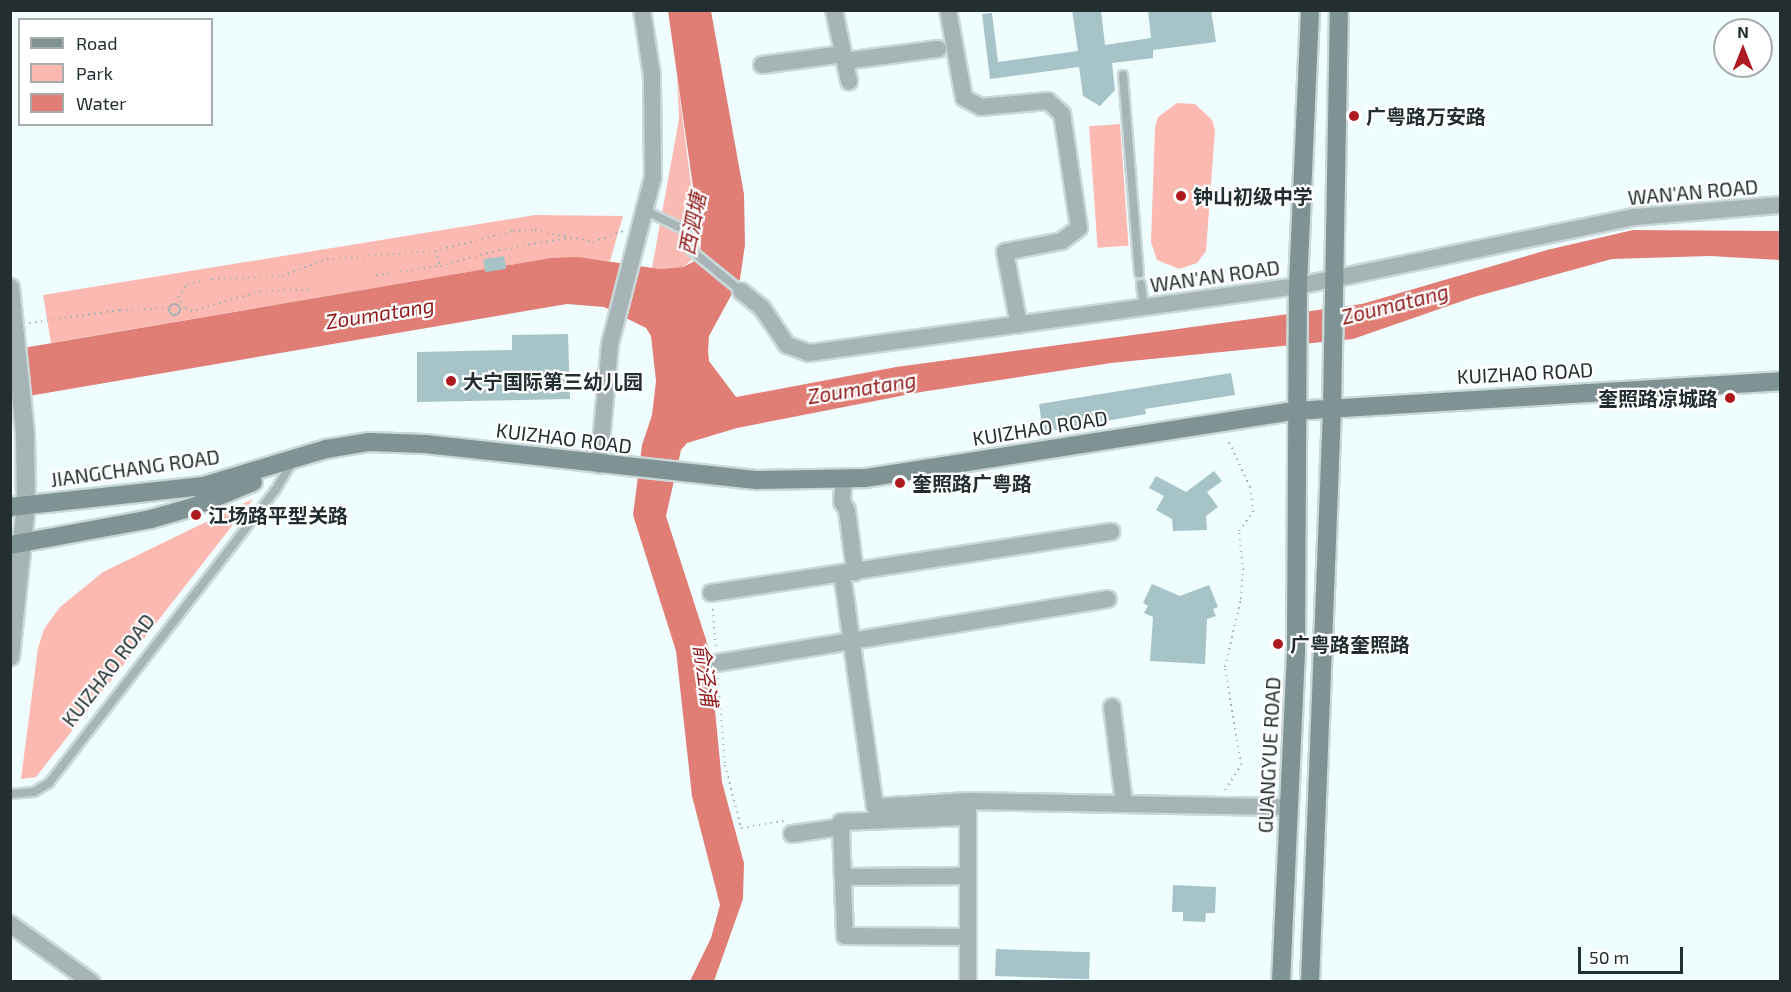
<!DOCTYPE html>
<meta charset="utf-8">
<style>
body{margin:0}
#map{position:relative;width:1791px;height:992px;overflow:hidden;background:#f0fdfe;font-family:"Exo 2","Noto Sans SC",sans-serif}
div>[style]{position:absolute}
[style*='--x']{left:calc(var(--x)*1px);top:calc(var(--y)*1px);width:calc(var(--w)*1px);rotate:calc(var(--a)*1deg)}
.green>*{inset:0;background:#fcb9b1;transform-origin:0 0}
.forest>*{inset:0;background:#f8bab3}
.water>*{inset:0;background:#e07e75}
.building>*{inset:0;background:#a6c3c7;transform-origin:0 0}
.path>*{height:2px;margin-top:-1px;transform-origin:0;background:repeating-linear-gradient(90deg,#a4b1b2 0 1.5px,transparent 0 6px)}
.path>.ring{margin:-1px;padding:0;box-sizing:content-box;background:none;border:2px solid #a4b1b2;border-radius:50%}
.roads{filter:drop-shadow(2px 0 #cbd8d9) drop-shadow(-2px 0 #cbd8d9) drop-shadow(0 2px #cbd8d9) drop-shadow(0 -2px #cbd8d9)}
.service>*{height:8px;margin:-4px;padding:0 4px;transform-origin:4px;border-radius:4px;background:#a7b4b6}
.minor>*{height:16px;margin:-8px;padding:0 8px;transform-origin:8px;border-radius:8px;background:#a7b4b6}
.tertiary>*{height:18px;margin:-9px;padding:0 9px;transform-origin:9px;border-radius:9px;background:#a7b4b6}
.secondary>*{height:18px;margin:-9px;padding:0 9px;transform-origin:9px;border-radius:9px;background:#7f9395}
.dots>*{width:16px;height:16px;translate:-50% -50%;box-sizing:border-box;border:3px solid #fff;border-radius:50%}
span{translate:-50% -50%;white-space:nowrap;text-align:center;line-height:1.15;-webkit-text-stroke:4.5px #fff;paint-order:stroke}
.poi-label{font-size:20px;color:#222e2f;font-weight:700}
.left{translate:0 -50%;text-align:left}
.right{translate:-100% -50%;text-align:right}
.street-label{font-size:20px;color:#222e2f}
.water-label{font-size:21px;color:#911b1c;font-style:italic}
.frame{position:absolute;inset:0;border:12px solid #222e2f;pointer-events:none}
.legend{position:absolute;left:18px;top:18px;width:195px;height:108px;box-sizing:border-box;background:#fff;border:2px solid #a7abac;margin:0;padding:8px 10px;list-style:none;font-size:18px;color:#222e2f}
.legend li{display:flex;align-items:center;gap:12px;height:30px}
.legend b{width:30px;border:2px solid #a7abac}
.north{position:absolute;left:1713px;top:18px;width:60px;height:60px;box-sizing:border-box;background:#fff;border:2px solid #a7abac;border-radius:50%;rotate:0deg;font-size:16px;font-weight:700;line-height:24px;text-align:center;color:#222e2f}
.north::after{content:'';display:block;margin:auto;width:21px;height:27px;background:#ad1a1f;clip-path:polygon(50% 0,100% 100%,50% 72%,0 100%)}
.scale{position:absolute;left:1578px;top:947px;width:105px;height:27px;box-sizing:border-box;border:3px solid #222e2f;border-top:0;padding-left:8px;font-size:18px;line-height:21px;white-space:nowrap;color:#222e2f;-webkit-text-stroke:4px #fff;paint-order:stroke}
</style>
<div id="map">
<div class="green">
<div style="clip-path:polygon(1177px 103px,1195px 104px,1212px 120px,1215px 130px,1206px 251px,1197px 263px,1179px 269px,1157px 260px,1151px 242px,1155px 127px,1158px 117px)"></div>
<div style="left:1120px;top:124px;width:122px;height:31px;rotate:86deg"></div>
<div style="clip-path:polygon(535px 215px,623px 216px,610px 261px,550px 258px,51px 343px,43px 295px)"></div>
<div style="clip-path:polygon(253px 499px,36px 777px,21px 779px,38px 648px,44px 629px,60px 607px,103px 572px)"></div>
</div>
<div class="forest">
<div style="clip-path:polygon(677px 76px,700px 253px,683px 267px,660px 269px,652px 268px,679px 119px)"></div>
</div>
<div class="water">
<div style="clip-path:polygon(668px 11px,711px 11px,744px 194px,745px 245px,740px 279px,709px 336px,708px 351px,709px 361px,736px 397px,896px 367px,1362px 304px,1547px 250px,1633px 230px,1780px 231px,1780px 260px,1710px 256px,1612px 259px,1474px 297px,1353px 339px,1111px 363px,921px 392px,737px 428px,687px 443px,681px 450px,666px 516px,709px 649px,722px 782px,744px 863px,743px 899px,714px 981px,690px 981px,711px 938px,720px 905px,692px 796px,676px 651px,633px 515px,642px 445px,652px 415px,656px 381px,651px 336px,646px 328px,604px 307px,567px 304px,11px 399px,11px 350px,550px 258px,578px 257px,660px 269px,683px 267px,693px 262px,700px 253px,701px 243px)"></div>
</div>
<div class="building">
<div style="clip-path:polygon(1072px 10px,1101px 10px,1105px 45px,1151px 38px,1148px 10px,1211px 10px,1216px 42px,1153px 50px,1153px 58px,1112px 63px,1115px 90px,1100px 106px,1083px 96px,1079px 67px,990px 79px,982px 14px,992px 13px,998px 62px,1078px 51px)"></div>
<div style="left:504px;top:256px;width:13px;height:21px;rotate:81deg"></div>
<div style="clip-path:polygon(568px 334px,570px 399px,417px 402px,417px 352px,512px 350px,512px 335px)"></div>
<div style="clip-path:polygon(1231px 373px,1235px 395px,1145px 409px,1146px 414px,1043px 432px,1039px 404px)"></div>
<div style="clip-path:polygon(1214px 471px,1222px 481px,1207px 492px,1218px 507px,1206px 516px,1207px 530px,1173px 531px,1172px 519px,1156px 510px,1164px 496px,1149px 488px,1156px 476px,1186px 492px)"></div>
<div style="clip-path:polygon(1152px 584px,1180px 596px,1209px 585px,1218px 607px,1213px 609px,1216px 616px,1207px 619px,1205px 664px,1150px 661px,1153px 617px,1144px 613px,1148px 606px,1143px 603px)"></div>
<div style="clip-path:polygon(1173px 885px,1216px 887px,1215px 913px,1206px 913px,1205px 922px,1183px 921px,1183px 912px,1172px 912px)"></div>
<div style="left:996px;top:949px;width:94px;height:27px;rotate:2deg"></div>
</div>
<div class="path">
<div style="--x:435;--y:251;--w:15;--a:70"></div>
<div style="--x:376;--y:275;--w:65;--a:-8"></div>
<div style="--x:440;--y:266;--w:61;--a:-15.2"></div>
<div style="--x:499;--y:250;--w:69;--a:-10"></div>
<div style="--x:309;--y:290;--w:48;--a:178.8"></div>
<div style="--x:261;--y:291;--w:72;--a:163.8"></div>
<div style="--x:192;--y:311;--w:9;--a:-159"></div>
<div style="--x:184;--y:308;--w:13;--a:-119"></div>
<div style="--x:178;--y:297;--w:16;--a:-55"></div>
<div style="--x:187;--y:284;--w:25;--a:-11"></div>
<div style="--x:212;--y:279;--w:70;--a:-2.5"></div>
<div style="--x:282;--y:276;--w:48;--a:-20.7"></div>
<div style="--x:327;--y:259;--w:108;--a:-4.2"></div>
<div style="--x:435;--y:251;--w:81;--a:-14.4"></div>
<div style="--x:513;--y:231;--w:22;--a:-3"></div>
<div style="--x:535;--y:230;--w:59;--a:11.7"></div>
<div style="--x:593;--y:242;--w:32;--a:-20"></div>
<div class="ring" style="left:168.5px;top:303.5px;width:9px;height:9px"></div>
<div style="--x:29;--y:323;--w:92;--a:-8.1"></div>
<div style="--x:120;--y:310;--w:48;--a:-2.4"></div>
<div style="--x:713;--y:609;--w:39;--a:86"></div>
<div style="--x:718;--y:678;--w:87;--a:85.4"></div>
<div style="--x:725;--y:765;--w:65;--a:75.7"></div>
<div style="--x:741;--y:828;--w:43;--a:-9.5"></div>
<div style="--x:1225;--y:790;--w:30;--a:-57"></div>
<div style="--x:1241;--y:765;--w:99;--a:-99.3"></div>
<div style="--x:1225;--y:667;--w:70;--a:-76.8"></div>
<div style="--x:1241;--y:599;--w:29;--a:-86"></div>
<div style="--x:1243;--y:570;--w:39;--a:-96"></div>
<div style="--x:1239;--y:531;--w:24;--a:-54"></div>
<div style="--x:1253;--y:512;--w:25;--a:-97"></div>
<div style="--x:1250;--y:487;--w:50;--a:-115"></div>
</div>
<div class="roads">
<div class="service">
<div style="--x:1123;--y:75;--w:199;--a:85.4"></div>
<div style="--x:646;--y:211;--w:46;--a:26"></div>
<div style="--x:687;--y:231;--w:21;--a:76"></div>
<div style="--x:692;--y:251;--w:63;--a:39.2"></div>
<div style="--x:1141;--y:284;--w:23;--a:83"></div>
<div style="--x:10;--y:794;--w:24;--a:-5"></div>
<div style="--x:34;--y:792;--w:17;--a:-31"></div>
<div style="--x:49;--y:783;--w:369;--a:-52.3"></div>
<div style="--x:275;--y:491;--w:31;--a:-59"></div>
</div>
<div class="minor">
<div style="--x:834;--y:10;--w:73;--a:78.1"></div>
<div style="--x:948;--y:10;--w:89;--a:79.7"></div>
<div style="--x:964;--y:98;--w:19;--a:28"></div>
<div style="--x:981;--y:107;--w:67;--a:-5.1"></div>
<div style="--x:1048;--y:101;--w:19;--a:43"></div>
<div style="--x:1062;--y:114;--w:115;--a:81.5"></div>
<div style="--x:1079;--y:228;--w:21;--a:143"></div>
<div style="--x:1062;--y:241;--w:58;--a:169.1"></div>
<div style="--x:1005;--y:252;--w:74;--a:79.1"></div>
<div style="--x:845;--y:61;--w:94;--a:-7.4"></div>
<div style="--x:762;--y:65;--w:82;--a:-7.7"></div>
<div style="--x:741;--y:291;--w:27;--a:39"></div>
<div style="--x:762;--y:308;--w:45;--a:56"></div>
<div style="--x:787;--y:345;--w:23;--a:20"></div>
<div style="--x:809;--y:353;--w:494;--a:-7.8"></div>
<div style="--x:1298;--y:286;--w:343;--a:-11.6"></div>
<div style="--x:1634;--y:217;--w:146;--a:-4.7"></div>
<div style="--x:599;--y:465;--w:121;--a:-84.8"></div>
<div style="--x:610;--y:344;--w:172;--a:-75.6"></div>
<div style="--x:653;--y:177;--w:101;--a:-90.6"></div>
<div style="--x:652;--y:76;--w:67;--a:-98.6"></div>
<div style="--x:844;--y:478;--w:24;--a:95"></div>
<div style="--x:842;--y:502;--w:9;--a:58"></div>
<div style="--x:847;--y:510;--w:63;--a:82.6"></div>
<div style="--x:842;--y:573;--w:236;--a:82"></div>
<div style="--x:875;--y:807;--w:93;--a:-3.7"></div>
<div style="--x:968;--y:801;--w:321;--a:1.1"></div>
<div style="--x:711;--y:593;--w:405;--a:-8.7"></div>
<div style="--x:717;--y:663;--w:396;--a:-9.3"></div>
<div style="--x:1112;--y:707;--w:97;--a:82.9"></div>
<div style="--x:968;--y:805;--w:177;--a:90"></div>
<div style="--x:968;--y:817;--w:127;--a:177.7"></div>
<div style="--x:841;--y:822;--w:5;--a:90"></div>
<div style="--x:841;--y:827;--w:109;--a:87.9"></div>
<div style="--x:845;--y:936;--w:123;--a:0.5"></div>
<div style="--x:792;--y:834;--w:49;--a:-8.1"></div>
<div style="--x:844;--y:877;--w:124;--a:-0.5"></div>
<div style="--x:10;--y:924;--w:100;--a:35.6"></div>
</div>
<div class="tertiary">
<div style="--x:10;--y:288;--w:146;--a:84.1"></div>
<div style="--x:25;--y:433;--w:72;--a:89.2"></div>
<div style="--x:26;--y:505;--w:152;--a:96"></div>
</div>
<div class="secondary">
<div style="--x:10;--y:507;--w:194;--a:-6.2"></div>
<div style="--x:203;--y:486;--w:128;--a:-16.7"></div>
<div style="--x:326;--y:449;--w:44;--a:-9.2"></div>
<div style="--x:369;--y:442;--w:56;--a:2"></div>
<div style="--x:425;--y:444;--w:335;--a:6.2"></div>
<div style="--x:758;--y:480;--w:108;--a:-1.1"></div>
<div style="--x:866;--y:478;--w:434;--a:-8.9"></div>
<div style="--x:1295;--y:411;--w:486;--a:-3.5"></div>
<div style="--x:10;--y:545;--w:143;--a:-10.4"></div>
<div style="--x:151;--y:519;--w:44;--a:-15.9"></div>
<div style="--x:193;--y:507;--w:65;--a:-22.6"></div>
<div style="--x:1281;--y:982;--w:332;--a:-87.4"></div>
<div style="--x:1296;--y:650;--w:364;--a:-89.7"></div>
<div style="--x:1298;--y:286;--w:276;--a:-87.5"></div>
<div style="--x:1310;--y:982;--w:573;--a:-87.8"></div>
<div style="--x:1332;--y:409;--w:399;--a:-89"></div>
</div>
</div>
<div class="dots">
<div style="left:1354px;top:116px;background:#ad1a1f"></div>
<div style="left:1181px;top:196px;background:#ad1a1f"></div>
<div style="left:451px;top:381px;background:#ad1a1f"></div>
<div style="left:1730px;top:398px;background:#ad1a1f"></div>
<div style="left:900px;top:483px;background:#ad1a1f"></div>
<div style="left:196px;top:515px;background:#ad1a1f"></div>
<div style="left:1278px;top:644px;background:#ad1a1f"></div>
</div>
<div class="poi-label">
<span class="left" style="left:1366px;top:116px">广粤路万安路</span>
<span class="left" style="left:1193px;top:196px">钟山初级中学</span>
<span class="left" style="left:463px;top:381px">大宁国际第三幼儿园</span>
<span class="right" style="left:1718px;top:398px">奎照路凉城路</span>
<span class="left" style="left:912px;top:483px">奎照路广粤路</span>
<span class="left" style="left:208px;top:515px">江场路平型关路</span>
<span class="left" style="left:1290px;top:644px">广粤路奎照路</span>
</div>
<div class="street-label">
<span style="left:1693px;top:192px;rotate:-5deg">WAN'AN ROAD</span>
<span style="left:1215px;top:276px;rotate:-8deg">WAN'AN ROAD</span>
<span style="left:1525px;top:373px;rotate:-3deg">KUIZHAO ROAD</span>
<span style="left:1040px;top:428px;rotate:-9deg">KUIZHAO ROAD</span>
<span style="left:564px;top:438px;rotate:7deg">KUIZHAO ROAD</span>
<span style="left:135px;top:468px;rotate:-8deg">JIANGCHANG ROAD</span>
<span style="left:108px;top:670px;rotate:-52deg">KUIZHAO ROAD</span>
<span style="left:1269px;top:755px;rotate:-87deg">GUANGYUE ROAD</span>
</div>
<div class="water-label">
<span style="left:692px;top:224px;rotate:-79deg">西泗塘</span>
<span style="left:1395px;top:304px;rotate:-14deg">Zoumatang</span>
<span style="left:380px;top:313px;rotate:-9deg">Zoumatang</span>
<span style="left:862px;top:388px;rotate:-9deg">Zoumatang</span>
<span style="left:706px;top:675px;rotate:82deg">俞泾浦</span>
</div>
<div class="frame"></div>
<ul class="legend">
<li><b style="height:8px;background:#7f9395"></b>Road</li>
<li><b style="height:16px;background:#fcb9b1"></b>Park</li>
<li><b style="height:16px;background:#e07e75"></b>Water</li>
</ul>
<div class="north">N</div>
<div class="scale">50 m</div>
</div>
